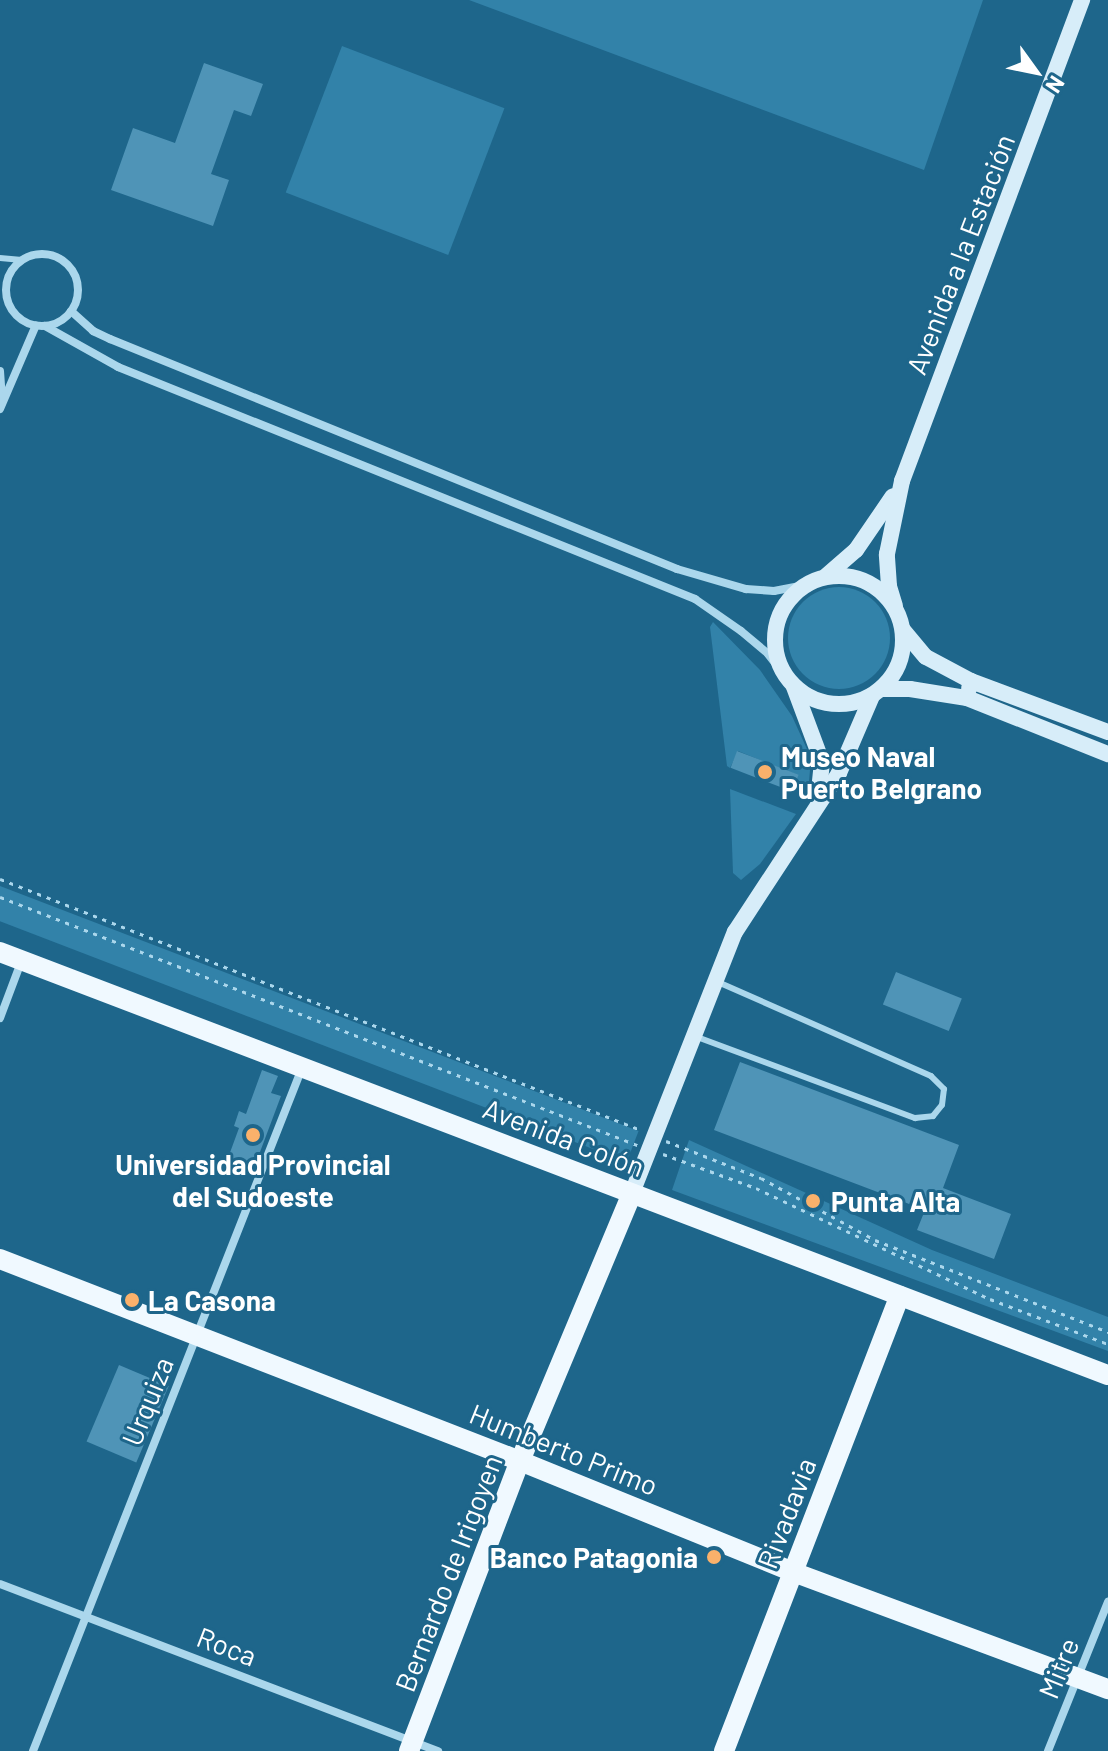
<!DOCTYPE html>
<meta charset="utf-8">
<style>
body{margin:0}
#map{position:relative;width:1108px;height:1751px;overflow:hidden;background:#1e668b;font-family:Barlow,sans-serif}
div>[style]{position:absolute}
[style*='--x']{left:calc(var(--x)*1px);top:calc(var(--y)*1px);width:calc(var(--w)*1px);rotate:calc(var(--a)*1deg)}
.green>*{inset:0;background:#3282a9;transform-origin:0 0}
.round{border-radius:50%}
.building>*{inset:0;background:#4f94b7;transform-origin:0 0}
.path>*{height:3px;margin-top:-1.5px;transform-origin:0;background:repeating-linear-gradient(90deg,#abd7ec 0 4px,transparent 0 10px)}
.lane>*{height:6px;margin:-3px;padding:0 3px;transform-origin:3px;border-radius:3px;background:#abd7ec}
.street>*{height:8px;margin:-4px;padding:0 4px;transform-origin:4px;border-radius:4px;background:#abd7ec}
.street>.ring{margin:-4px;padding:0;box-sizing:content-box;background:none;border:8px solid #abd7ec;border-radius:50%}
.secondary>*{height:16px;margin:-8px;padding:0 8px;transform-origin:8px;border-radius:8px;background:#d7edf9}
.secondary>.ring{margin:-8px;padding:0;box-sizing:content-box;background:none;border:16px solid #d7edf9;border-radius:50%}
.primary>*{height:20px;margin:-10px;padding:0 10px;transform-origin:10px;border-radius:10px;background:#f0f9ff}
.dots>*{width:22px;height:22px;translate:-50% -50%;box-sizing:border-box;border:4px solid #1e668b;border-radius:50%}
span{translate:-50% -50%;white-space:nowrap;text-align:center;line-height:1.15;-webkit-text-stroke:6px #1e668b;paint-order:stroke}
.street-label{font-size:28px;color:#fff}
.poi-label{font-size:28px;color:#fff;font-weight:700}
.left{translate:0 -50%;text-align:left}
.right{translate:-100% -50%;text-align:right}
.north{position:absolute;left:996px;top:32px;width:80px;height:80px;-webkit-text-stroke:6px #1e668b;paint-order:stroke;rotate:123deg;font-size:22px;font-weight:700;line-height:32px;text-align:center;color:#fff}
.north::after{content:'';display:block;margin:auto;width:28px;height:36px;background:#fff;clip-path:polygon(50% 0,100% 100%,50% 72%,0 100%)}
</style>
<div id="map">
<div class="green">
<div style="clip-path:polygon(469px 0,983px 0,924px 170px)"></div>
<div style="left:342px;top:46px;width:174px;height:157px;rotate:21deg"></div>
<div class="round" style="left:788px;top:587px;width:102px;height:102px"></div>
<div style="clip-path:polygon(713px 622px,760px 670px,792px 716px,811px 758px,808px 794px,793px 789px,798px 775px,738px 751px,730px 768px,727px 766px,710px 627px)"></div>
<div style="clip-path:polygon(730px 789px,796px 814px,760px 864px,741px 880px,733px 873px)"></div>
<div style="left:0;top:886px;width:684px;height:33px;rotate:21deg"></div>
<div style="clip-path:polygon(689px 1140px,932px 1250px,1108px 1317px,1108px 1351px,672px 1190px)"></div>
</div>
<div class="building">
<div style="clip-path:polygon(204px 63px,263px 84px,251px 116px,234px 110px,211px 174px,229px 180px,213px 226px,111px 190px,133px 128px,175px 143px)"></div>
<div style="left:737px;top:751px;width:66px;height:18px;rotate:21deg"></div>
<div style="left:896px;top:972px;width:71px;height:35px;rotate:22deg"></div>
<div style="clip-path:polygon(740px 1062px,959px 1145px,943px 1188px,1011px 1214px,994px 1259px,917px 1230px,925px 1210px,714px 1130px)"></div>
<div style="clip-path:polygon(262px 1070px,278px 1076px,271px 1093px,281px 1096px,254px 1168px,228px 1158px,239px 1128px,234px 1126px,239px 1111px,246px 1114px)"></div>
<div style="left:119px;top:1365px;width:54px;height:83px;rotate:23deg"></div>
</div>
<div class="path">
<div style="--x:0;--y:879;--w:688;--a:21.38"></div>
<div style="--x:0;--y:897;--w:684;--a:21.27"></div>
<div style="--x:666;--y:1141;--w:102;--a:21.3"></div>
<div style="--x:761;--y:1178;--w:130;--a:28.5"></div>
<div style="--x:875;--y:1240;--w:251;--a:21.5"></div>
<div style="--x:663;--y:1154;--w:99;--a:20.1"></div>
<div style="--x:756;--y:1188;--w:259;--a:25.4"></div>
<div style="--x:990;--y:1299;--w:126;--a:20.9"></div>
</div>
<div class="lane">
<div style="--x:0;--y:258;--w:22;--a:5"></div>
<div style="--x:697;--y:1037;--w:233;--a:20.4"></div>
<div style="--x:915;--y:1118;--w:18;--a:-6"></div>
<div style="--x:933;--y:1116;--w:14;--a:-51"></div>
<div style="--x:942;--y:1105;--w:16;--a:-83"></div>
<div style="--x:944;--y:1089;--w:18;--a:-135"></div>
<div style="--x:931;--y:1076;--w:233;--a:-156.2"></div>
</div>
<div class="street">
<div class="ring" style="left:6px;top:254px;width:64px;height:64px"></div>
<div style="--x:71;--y:311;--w:30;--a:42"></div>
<div style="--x:93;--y:331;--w:19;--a:25"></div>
<div style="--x:110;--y:339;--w:612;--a:22.08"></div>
<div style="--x:677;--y:569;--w:72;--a:16.2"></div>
<div style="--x:746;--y:589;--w:28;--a:4"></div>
<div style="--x:774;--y:591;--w:33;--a:-11"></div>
<div style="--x:45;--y:326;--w:84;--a:29.3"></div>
<div style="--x:118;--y:367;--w:622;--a:21.9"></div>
<div style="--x:695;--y:599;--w:56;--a:34.8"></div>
<div style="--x:741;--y:631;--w:35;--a:40"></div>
<div style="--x:768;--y:654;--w:31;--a:52"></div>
<div style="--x:0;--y:371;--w:27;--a:86"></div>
<div style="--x:0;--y:409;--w:91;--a:-66.8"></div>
<div style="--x:0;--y:1018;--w:60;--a:-69.4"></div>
<div style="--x:0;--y:1584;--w:469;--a:20.9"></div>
<div style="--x:33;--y:1751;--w:734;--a:-68.5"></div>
<div style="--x:1048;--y:1751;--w:161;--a:-68.1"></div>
</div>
<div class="secondary">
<div class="ring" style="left:775px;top:576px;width:112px;height:112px"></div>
<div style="--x:826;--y:576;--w:40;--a:-41"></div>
<div style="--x:856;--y:550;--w:65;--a:-55.6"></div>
<div style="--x:895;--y:606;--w:21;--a:-107"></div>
<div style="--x:889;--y:586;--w:32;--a:-94"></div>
<div style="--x:887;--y:554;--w:75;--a:-78.4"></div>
<div style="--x:902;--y:481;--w:514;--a:-69.48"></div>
<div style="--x:903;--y:630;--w:35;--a:50"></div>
<div style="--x:926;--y:657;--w:51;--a:28.1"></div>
<div style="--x:971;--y:681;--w:8;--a:104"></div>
<div style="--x:971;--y:681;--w:146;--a:20.4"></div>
<div style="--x:794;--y:687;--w:80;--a:69.5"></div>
<div style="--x:822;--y:762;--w:37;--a:96"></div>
<div style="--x:881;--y:689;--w:29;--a:0"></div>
<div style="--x:910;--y:689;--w:58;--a:9"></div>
<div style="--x:967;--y:698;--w:152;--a:21.7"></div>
<div style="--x:632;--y:1193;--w:281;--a:-68.5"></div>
<div style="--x:735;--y:932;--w:190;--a:-56.8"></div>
<div style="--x:839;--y:773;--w:84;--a:-66.8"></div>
</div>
<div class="primary">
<div style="--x:0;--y:952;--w:1186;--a:20.9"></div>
<div style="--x:0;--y:1259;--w:558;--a:21.23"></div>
<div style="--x:520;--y:1461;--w:295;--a:22.1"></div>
<div style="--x:793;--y:1572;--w:336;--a:20.4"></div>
<div style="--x:409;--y:1751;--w:311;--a:-69.1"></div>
<div style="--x:520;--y:1461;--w:290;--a:-67.3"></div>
<div style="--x:724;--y:1751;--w:488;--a:-68.9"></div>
</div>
<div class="dots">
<div style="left:765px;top:772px;background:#fab16b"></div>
<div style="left:253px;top:1135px;background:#fab16b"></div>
<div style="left:813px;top:1201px;background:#fab16b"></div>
<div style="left:132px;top:1300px;background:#fab16b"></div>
<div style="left:714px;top:1557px;background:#fab16b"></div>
</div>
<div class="street-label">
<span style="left:960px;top:254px;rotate:-69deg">Avenida a la Estación</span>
<span style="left:564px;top:1137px;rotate:21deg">Avenida Colón</span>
<span style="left:147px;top:1401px;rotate:-68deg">Urquiza</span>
<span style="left:564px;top:1449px;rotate:22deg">Humberto Primo</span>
<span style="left:786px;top:1513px;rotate:-69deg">Rivadavia</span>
<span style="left:448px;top:1573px;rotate:-69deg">Bernardo de Irigoyen</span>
<span style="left:227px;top:1646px;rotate:21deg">Roca</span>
<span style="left:1058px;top:1668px;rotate:-68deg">Mitre</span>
</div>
<div class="poi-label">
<span class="left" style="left:781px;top:772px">Museo Naval<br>Puerto Belgrano</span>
<span style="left:253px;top:1180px">Universidad Provincial<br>del Sudoeste</span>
<span class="left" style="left:831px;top:1201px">Punta Alta</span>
<span class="left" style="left:148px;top:1300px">La Casona</span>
<span class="right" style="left:698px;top:1557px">Banco Patagonia</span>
</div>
<div class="north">N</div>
</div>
